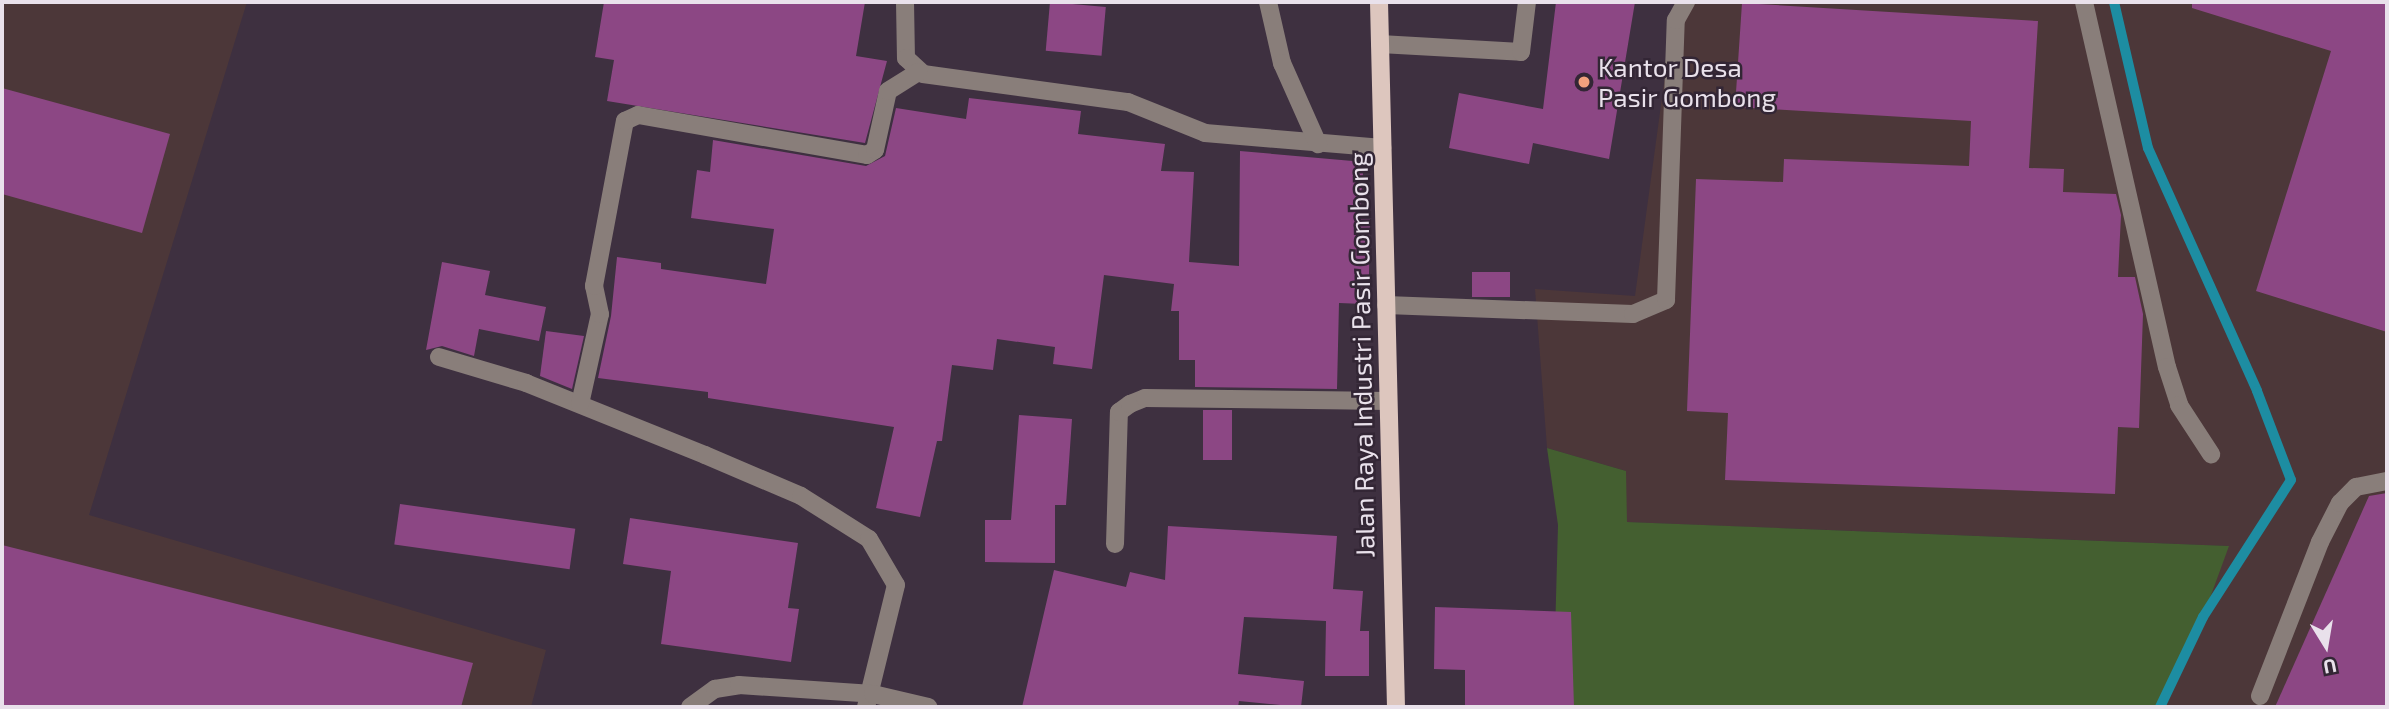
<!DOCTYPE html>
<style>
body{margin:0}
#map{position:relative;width:2389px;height:709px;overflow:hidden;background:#3e3040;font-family:"Exo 2",sans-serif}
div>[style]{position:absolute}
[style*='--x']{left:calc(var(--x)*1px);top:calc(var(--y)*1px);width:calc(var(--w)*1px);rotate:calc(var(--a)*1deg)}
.industrial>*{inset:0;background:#4c3739}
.green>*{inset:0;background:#445f30}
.stream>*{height:10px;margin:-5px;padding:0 5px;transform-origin:5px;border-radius:5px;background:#1d8da2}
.building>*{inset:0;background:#8c4784;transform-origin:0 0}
.minor>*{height:18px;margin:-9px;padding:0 9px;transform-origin:9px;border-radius:9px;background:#897e7a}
.major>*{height:18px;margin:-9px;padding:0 9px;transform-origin:9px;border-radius:9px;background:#ddc6be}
.dots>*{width:19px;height:19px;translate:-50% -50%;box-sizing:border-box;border:4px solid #332635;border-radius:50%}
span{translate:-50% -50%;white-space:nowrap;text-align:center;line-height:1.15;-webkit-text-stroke:5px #332635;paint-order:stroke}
.poi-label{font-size:26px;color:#e9e1eb}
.left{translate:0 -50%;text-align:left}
.street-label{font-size:26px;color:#e9e1eb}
.frame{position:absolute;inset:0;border:4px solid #e9e1eb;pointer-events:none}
.north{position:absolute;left:2291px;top:611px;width:70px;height:70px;-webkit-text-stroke:5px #332635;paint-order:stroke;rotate:169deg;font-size:19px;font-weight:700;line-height:28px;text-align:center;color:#e9e1eb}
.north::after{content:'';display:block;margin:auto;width:24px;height:32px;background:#e9e1eb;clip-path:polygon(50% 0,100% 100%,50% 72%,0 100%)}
</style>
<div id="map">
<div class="industrial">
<div style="clip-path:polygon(2px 2px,247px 2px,89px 515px,546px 650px,531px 707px,2px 707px)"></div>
<div style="clip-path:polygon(1675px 2px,2387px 2px,2387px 707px,2163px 707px,2188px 658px,2228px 546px,1626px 522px,1626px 471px,1547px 448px,1535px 289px,1635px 296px)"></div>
</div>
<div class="green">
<div style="clip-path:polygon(1547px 448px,1626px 471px,1627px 522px,2229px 546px,2188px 658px,2163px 707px,1553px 707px,1558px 525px)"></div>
</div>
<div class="stream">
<div style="--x:2114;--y:2;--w:150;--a:76.9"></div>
<div style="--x:2148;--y:148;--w:266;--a:65.8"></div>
<div style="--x:2257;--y:391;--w:95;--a:69.1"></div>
<div style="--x:2291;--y:480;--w:163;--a:122.7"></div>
<div style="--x:2203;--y:617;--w:100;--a:115.5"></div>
</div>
<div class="building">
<div style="clip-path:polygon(604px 2px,865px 2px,856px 56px,887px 61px,865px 143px,607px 101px,614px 60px,595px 57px)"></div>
<div style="left:1050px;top:2px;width:56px;height:49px;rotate:5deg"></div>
<div style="clip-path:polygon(1556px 2px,1635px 2px,1609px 159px,1533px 143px,1529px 164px,1449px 148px,1459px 93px,1543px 109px)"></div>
<div style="clip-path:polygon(2192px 2px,2387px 2px,2387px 332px,2256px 291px,2331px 51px,2192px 8px)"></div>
<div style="clip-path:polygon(1742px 3px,2038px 21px,2029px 168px,2064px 169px,2063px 192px,2116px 194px,2121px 215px,2118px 277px,2135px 277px,2143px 314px,2139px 428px,2118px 427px,2115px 494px,1725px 480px,1728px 413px,1687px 411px,1696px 179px,1783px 182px,1784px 159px,1969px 166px,1971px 121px,1735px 107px)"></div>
<div style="clip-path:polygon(2px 88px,170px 134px,142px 233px,2px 194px)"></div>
<div style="clip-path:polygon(969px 98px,1081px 111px,1078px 134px,1165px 144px,1161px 171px,1194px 172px,1189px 262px,1239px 266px,1240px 151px,1364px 162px,1359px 219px,1370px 219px,1369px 274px,1364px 304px,1339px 303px,1337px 389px,1195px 387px,1195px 360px,1179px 360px,1179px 311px,1171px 311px,1174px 284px,1104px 275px,1092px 369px,1053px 364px,1055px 347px,997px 339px,993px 370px,952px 365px,942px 441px,937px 441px,920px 517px,876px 508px,894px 427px,708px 398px,708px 392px,598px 378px,611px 316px,617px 257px,661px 263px,661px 269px,766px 284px,774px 229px,691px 218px,697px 170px,710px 172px,713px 140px,866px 166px,885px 156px,896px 108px,966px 119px)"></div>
<div style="clip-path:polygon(442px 262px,490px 271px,485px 295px,546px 307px,539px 341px,479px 329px,474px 356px,442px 346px,426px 350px)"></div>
<div style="left:1472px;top:272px;width:38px;height:25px"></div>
<div style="clip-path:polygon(546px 331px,584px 336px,572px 389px,540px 376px)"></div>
<div style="left:1203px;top:410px;width:29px;height:50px"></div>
<div style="clip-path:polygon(1019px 415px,1072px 419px,1066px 505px,1055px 505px,1055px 563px,985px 562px,985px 520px,1011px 520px)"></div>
<div style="clip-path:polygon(2387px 493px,2387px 707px,2275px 707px,2369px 496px)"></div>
<div style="left:400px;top:504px;width:177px;height:41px;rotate:8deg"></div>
<div style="clip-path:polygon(630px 518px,798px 543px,788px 608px,799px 609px,791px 662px,661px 644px,671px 571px,623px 564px)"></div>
<div style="clip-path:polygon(1168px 526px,1337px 536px,1333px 589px,1363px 591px,1360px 631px,1369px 631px,1369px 676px,1325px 676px,1326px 621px,1244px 617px,1238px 674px,1304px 681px,1301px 707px,1239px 701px,1238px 707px,1022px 707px,1054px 570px,1126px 587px,1130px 572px,1165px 580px)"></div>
<div style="clip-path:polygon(2px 545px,473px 663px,461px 707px,2px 707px)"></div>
<div style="clip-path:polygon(1435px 607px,1571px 612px,1574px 707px,1465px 707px,1465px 670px,1434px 669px)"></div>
</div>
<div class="minor">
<div style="--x:905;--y:2;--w:56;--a:89"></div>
<div style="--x:906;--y:58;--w:23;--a:43"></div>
<div style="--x:923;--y:74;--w:207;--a:7.8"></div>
<div style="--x:1128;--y:102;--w:83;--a:21.9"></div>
<div style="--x:1205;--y:133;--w:178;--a:4.8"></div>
<div style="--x:1268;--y:2;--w:63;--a:77.1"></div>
<div style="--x:1282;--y:63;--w:89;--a:66"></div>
<div style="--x:2084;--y:2;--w:374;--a:77.2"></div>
<div style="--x:2167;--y:367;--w:40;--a:72"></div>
<div style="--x:2179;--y:405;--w:59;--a:56.9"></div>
<div style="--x:1380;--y:44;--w:141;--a:3.2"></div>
<div style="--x:1521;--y:52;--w:50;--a:-83.2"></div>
<div style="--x:1386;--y:305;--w:247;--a:2.1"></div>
<div style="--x:1633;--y:314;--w:36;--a:-23"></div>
<div style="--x:1666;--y:300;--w:280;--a:-88"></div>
<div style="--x:1676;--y:20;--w:21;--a:-61"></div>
<div style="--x:439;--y:357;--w:91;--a:16.6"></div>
<div style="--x:526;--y:383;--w:193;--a:21.9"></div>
<div style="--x:705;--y:455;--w:104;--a:23.1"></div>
<div style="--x:801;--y:496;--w:80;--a:32.3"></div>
<div style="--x:869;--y:539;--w:53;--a:59.6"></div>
<div style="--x:896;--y:585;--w:126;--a:103.8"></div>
<div style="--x:580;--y:404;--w:92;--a:-77.5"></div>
<div style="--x:600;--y:314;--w:29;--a:-102"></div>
<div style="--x:594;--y:286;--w:168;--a:-79.4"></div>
<div style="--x:625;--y:121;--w:14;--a:-25"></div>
<div style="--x:638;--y:115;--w:232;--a:9.9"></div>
<div style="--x:867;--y:155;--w:9;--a:-32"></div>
<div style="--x:875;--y:150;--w:60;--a:-77.6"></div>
<div style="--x:888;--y:91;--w:36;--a:-32"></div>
<div style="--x:1115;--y:544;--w:132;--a:-88.3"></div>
<div style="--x:1119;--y:412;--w:14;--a:-36"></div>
<div style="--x:1130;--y:404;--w:16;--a:-22"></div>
<div style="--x:1145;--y:398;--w:243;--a:0.7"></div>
<div style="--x:2260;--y:696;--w:165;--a:-68.7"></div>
<div style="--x:2320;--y:542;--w:44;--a:-62.9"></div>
<div style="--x:2340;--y:503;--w:23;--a:-45"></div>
<div style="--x:2356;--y:487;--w:32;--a:-11"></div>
<div style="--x:690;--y:707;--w:31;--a:-36"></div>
<div style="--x:715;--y:689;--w:24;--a:-9"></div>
<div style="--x:739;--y:685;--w:134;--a:3.8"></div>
<div style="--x:873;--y:694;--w:57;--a:13.3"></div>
</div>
<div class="major">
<div style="--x:1379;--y:2;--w:705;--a:88.62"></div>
</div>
<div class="dots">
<div style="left:1584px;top:82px;background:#f1a17d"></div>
</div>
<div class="poi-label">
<span class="left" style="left:1598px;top:82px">Kantor Desa<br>Pasir Gombong</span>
</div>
<div class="street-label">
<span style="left:1361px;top:355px;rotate:-91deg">Jalan Raya Industri Pasir Gombong</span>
</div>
<div class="frame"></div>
<div class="north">U</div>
</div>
